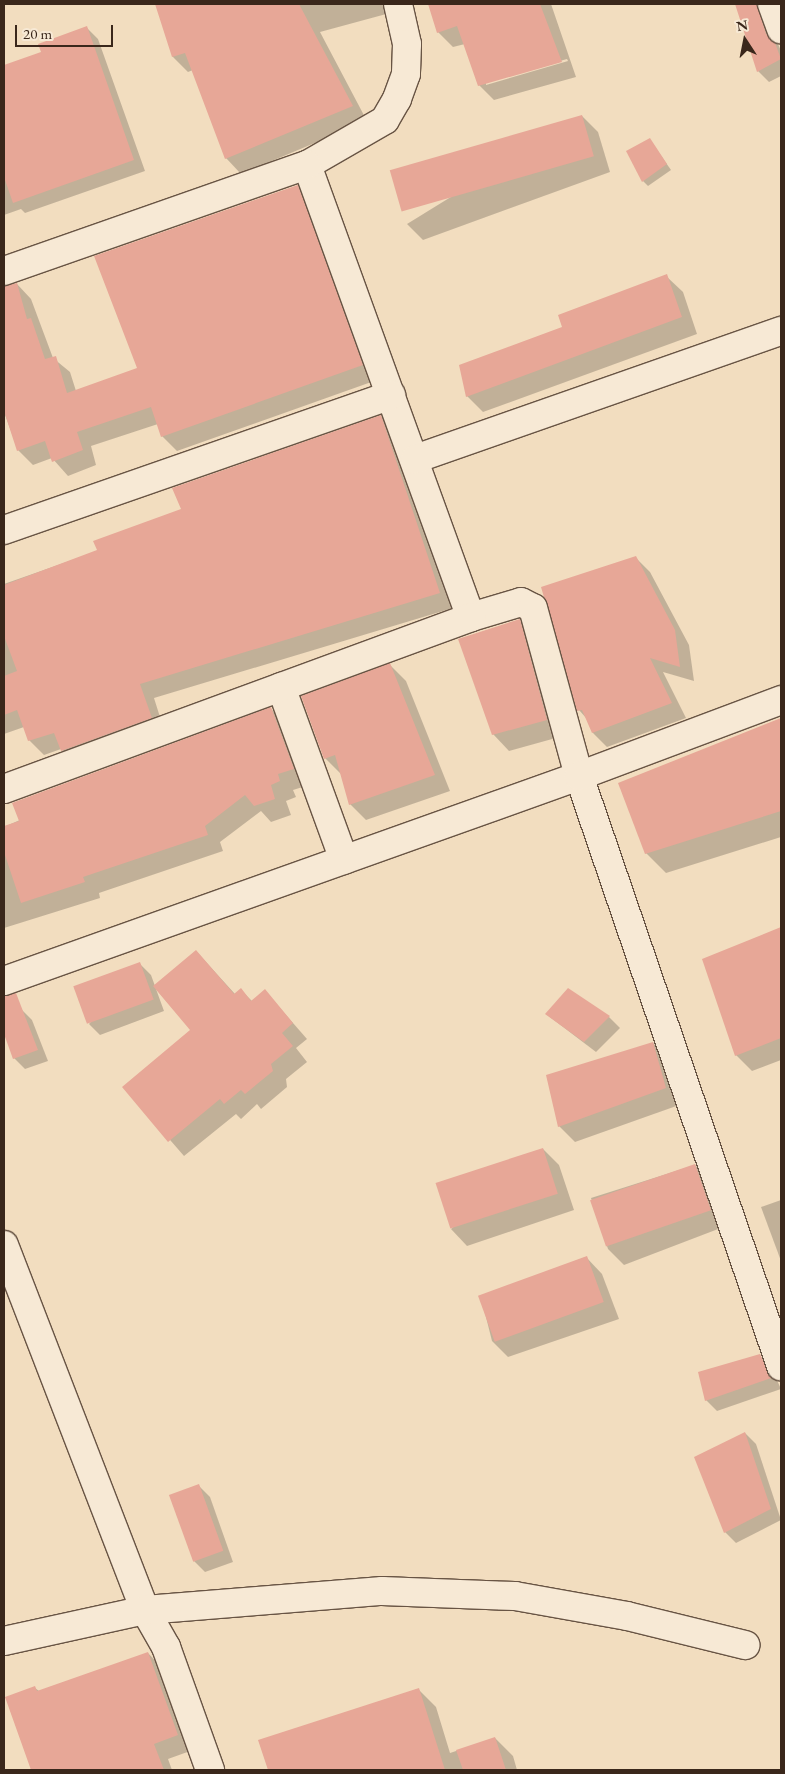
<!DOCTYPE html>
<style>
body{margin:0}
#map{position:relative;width:785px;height:1774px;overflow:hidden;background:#f2ddbf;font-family:"EB Garamond",serif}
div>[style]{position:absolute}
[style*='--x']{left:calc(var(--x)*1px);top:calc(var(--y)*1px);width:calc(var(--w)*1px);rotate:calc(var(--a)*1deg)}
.shadow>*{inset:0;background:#0003}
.building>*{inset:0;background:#e7a797;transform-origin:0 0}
.roads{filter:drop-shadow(1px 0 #685444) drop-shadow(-1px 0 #685444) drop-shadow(0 1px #685444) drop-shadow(0 -1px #685444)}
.street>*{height:28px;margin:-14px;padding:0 14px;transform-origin:14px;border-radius:14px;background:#f7e9d5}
span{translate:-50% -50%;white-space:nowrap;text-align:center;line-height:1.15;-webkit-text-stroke:5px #f7e9d5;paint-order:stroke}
.frame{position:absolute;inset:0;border:5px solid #3a271b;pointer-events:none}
.north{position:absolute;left:720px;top:15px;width:50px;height:50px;-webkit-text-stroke:4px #f7e9d5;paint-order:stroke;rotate:349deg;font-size:14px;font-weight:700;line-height:20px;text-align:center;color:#3a271b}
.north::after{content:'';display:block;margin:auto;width:18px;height:22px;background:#3a271b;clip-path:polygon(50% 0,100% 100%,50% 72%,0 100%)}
.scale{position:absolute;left:15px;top:25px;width:98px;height:22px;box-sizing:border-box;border:2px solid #3a271b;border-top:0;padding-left:6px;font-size:15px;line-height:18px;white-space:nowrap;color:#3a271b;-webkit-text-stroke:4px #f7e9d5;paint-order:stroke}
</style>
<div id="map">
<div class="shadow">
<div style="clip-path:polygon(156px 4px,410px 4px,401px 10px,320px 32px,367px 121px,241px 174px,226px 158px,193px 70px,188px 72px,173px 57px)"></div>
<div style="clip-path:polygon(evenodd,430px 4px,551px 4px,576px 77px,494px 100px,479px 85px,465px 44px,453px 47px,438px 32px,430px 4px,567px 59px,568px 61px,486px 85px,486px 82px,567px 59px)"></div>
<div style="clip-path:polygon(736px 4px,761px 4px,781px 51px,781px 76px,769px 82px,758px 71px)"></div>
<div style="clip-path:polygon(87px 28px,98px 39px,145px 171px,25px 213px,21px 209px,4px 215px,4px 66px,43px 53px)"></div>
<div style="clip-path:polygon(582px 116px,598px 132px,610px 172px,423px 240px,407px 224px)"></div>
<div style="clip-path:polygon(650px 140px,671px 170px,648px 186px,643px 181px)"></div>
<div style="clip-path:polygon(297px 186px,312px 201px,377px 380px,177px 451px,162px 436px,158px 424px,91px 446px,96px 465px,68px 476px,52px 458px,33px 465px,18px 450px,4px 412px,4px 287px,17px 284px,31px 299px,53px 358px,70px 372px,76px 391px,139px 369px)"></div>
<div style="clip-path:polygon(666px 276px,683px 292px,697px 334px,483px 412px,467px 396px,563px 327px)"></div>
<div style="clip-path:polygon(381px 416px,395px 431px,453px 608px,154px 698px,165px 733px,76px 765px,61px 749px,44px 755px,29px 740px,24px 727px,4px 734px,4px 584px,98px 551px)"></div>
<div style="clip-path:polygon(635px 557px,650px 572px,689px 645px,694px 681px,663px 672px,686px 718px,607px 747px,593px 733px,587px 719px,579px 710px)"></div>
<div style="clip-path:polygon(519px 620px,535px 636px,563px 736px,509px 751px,493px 734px)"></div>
<div style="clip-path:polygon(390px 665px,406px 681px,450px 791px,366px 820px,350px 804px,342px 775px,325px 758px)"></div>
<div style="clip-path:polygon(271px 709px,287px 725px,309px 785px,293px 790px,296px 797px,286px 801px,291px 815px,271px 822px,261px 811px,220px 842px,223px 851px,99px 893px,100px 898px,4px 928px,4px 827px)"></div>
<div style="clip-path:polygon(781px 719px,781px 837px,666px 873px,646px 853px,619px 784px)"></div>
<div style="clip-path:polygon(781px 929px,781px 1060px,752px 1071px,736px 1055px,704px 960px)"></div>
<div style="clip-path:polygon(196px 951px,235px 994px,241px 990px,252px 1001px,265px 991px,307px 1039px,296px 1048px,307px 1062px,286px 1079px,287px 1087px,261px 1109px,257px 1104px,241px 1119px,236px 1114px,184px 1156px,124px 1087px,192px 1031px,156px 989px,164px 1011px,100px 1035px,89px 1024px,140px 964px,151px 975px,155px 986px)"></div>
<div style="clip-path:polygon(21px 1009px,32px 1020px,48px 1061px,25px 1069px,14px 1058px,4px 1031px,4px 1015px)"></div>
<div style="clip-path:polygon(546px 1014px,609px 1017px,620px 1028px,596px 1052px)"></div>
<div style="clip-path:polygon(653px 1043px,669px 1059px,682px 1104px,575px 1142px,559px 1126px)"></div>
<div style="clip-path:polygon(543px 1149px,559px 1165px,574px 1210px,467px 1246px,451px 1229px)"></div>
<div style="clip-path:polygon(695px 1165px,711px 1181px,726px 1226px,624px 1265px,608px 1249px,591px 1198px)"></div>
<div style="clip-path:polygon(781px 1200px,781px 1261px,761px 1207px)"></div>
<div style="clip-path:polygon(586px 1257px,602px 1274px,619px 1319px,508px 1357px,492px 1341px,481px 1297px)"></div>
<div style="clip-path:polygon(760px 1356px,771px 1367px,781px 1389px,717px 1411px,706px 1400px)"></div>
<div style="clip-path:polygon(745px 1433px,756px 1444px,781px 1520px,736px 1543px,725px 1532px)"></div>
<div style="clip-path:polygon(199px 1486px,210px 1497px,233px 1562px,205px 1572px,194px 1561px)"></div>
<div style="clip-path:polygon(148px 1653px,163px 1669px,193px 1750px,168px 1759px,172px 1770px,32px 1770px,6px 1698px,35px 1688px,39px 1691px)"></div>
<div style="clip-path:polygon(418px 1689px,436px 1707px,450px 1753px,495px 1738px,513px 1756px,517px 1770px,270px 1770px,260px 1741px)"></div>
</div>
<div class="building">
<div style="clip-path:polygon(155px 4px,299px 4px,353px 106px,225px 159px,185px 53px,172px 57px)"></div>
<div style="clip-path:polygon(428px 4px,540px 4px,562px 62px,478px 86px,457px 26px,437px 33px)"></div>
<div style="clip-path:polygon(735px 4px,757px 4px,766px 34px,775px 43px,781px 59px,757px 72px)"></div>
<div style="clip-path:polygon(87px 26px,134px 160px,13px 203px,4px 177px,4px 65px,41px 52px,38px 44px)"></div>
<div style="left:582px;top:115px;width:43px;height:200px;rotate:74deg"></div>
<div style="clip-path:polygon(650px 138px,667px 164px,642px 182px,626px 151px)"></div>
<div style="clip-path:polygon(298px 185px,363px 365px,161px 437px,151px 407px,77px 432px,83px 450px,52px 462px,45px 441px,17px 451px,4px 411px,4px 286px,17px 283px,27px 319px,31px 318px,45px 359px,56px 356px,67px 393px,137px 368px,94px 256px)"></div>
<div style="clip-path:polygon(667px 274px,682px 317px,466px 397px,459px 365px,562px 327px,558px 315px)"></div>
<div style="clip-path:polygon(381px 415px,440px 593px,140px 684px,152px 718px,61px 751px,54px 733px,28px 741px,17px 710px,4px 715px,4px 676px,17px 671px,4px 636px,4px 585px,97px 550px,93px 541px,181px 509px,172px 488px)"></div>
<div style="clip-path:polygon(636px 556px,675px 630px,680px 667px,650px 658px,672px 703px,592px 733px,582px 710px,577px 711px,541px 587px)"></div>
<div style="clip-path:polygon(520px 619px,547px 720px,492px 735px,458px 639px)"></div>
<div style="clip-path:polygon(390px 663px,435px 775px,349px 805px,335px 755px,324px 759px,301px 696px)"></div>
<div style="clip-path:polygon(271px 707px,294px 769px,278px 774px,280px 781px,271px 785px,275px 799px,254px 806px,245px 795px,205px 826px,208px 835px,83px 877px,85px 882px,21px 903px,4px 852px,4px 826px,19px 821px,12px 803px)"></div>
<div style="clip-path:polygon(781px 718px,781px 811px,645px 854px,618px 783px)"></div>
<div style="clip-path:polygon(781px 927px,781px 1038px,735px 1056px,702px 959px)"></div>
<div style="clip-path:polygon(196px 950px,234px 994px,241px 988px,251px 1001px,265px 989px,293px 1023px,282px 1033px,293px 1046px,271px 1064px,273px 1071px,245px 1094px,241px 1090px,224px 1104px,220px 1099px,168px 1142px,122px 1087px,190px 1030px,153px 986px)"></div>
<div style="left:140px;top:962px;width:40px;height:71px;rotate:70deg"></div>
<div style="clip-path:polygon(568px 988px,610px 1016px,584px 1042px,545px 1014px)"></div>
<div style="clip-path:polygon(16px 993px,38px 1050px,13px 1059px,4px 1034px,4px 996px)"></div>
<div style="clip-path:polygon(653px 1042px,666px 1088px,558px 1127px,546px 1075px)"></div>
<div style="left:543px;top:1148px;width:48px;height:113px;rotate:72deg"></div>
<div style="left:695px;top:1164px;width:49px;height:111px;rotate:71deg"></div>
<div style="left:587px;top:1256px;width:49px;height:116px;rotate:70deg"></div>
<div style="clip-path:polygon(760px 1354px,771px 1378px,705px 1401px,698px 1372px)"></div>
<div style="clip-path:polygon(745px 1432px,771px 1509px,724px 1533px,694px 1457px)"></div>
<div style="left:199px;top:1484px;width:71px;height:32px;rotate:70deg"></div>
<div style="clip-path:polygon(148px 1652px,178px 1735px,154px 1744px,164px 1770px,31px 1770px,5px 1697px,35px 1686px,37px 1691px)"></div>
<div style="clip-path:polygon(419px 1688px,445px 1770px,268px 1770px,258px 1740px)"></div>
<div style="clip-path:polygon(495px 1737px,506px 1770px,463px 1770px,456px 1750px)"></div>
</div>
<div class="roads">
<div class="street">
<div style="--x:398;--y:4;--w:41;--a:77.3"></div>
<div style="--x:407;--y:44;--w:30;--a:92"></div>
<div style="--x:406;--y:74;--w:27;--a:110"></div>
<div style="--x:397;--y:99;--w:24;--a:120"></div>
<div style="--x:385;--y:120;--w:90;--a:150"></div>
<div style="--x:307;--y:165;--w:481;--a:70.1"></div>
<div style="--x:471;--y:617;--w:52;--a:-16.7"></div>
<div style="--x:521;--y:602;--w:13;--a:27"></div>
<div style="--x:533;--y:608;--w:174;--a:74.7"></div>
<div style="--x:579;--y:776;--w:624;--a:71.1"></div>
<div style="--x:772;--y:4;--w:27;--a:70"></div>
<div style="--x:4;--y:271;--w:321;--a:-19.3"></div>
<div style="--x:415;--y:459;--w:388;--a:-19.3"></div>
<div style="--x:4;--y:530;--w:410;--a:-19.2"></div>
<div style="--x:281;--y:687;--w:184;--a:70"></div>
<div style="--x:4;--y:789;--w:498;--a:-20.2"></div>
<div style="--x:4;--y:981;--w:610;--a:-19.62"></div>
<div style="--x:579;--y:776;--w:216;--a:-20.6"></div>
<div style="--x:4;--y:1245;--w:391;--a:68.9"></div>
<div style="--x:145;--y:1610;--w:43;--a:60.4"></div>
<div style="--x:166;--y:1647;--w:131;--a:70.3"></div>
<div style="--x:4;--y:1641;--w:144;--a:-12.4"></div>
<div style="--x:145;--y:1610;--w:238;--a:-4.6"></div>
<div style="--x:382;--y:1591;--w:133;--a:2.2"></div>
<div style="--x:515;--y:1596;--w:114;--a:10.1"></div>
<div style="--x:627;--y:1616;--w:122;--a:13.8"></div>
</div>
</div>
<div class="frame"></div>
<div class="north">N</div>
<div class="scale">20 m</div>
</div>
